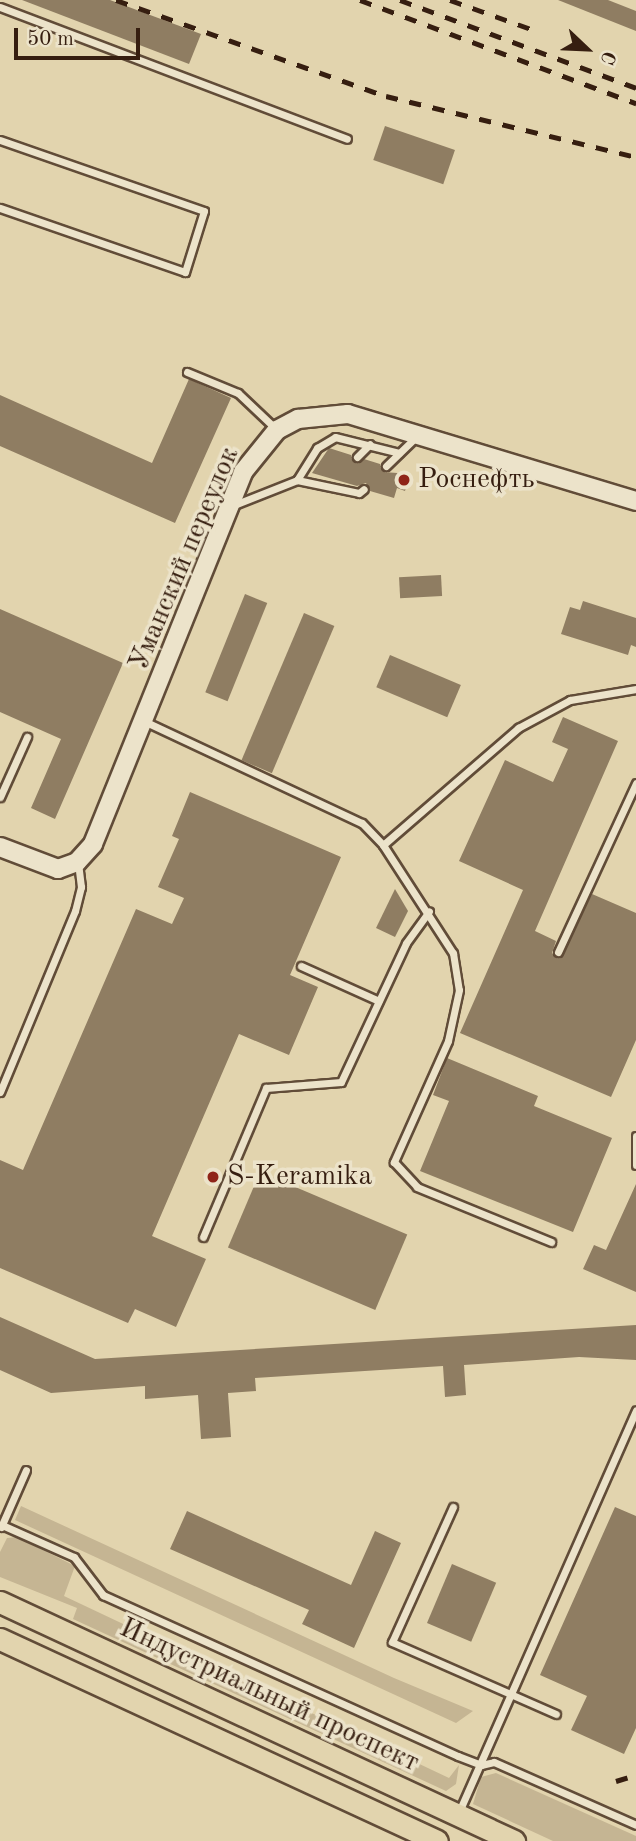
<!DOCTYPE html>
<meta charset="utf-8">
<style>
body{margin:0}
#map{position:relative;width:636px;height:1841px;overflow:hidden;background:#e2d4ae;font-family:"Old Standard TT",serif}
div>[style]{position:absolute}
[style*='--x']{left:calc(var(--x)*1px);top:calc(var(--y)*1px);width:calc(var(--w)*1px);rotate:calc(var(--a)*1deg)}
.green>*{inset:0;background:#c5b593}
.building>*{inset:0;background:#8f7d62;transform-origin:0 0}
.roads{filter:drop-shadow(2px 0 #614c38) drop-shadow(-2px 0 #614c38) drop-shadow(0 2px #614c38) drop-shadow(0 -2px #614c38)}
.service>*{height:7px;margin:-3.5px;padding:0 3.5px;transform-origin:3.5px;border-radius:3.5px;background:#ece3ca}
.tertiary>*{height:18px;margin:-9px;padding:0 9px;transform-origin:9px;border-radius:9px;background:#ece3ca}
.primary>*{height:21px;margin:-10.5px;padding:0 10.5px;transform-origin:10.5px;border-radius:10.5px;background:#e2d4ae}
.rail>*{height:5px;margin-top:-2.5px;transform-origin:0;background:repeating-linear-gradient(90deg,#361e10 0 12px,transparent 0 24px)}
.dots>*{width:19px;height:19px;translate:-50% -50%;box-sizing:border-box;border:4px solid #ece3ca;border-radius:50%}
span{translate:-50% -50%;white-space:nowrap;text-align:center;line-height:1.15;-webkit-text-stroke:7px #ece3ca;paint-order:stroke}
.poi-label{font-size:28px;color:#361e10}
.left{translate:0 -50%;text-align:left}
.street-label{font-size:28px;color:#361e10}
.north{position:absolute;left:552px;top:14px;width:70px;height:70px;-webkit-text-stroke:5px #ece3ca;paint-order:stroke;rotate:113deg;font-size:19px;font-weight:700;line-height:28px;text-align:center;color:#361e10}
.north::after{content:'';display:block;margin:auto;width:24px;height:32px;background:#361e10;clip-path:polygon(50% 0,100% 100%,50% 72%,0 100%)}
.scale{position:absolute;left:14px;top:28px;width:126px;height:32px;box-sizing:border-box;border:4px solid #361e10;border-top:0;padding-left:9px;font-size:21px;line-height:24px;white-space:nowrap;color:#361e10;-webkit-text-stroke:5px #ece3ca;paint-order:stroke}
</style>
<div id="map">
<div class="green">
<div style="clip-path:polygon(21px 1506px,394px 1678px,473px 1711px,456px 1723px,15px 1520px)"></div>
<div style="clip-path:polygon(17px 1537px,75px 1566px,64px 1596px,449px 1778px,459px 1765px,456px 1784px,446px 1791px,73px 1619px,77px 1608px,0 1577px,0 1552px,7px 1538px)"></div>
<div style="clip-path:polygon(496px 1773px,636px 1836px,636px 1841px,553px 1841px,473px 1804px,481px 1777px)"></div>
</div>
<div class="building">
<div style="clip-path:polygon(22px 0,110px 0,201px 34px,189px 64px)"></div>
<div style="clip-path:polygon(558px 0,608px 0,636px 11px,636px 31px)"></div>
<div style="left:385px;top:126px;width:74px;height:36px;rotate:19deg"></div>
<div style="clip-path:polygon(189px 379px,231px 398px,175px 523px,0 446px,0 395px,152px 463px)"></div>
<div style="clip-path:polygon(329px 448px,351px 455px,355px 463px,364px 459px,380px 464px,384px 472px,410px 474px,405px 491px,397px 488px,394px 498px,370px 491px,366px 483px,357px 486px,312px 473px)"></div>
<div style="left:441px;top:575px;width:21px;height:42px;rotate:87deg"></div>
<div style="left:245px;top:594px;width:24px;height:106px;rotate:22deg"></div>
<div style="clip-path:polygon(583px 601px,636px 618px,636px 647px,631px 645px,628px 655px,561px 634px,570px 607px,580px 610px)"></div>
<div style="clip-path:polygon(0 609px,123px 663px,55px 819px,31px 808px,61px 739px,0 712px)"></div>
<div style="left:304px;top:613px;width:33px;height:160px;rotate:23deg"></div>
<div style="left:390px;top:655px;width:77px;height:35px;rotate:23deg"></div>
<div style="clip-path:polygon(563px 717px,618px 741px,535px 931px,556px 941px,552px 953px,559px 958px,592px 894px,636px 913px,636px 1040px,611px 1097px,460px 1033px,523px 890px,459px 861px,505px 760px,553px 782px,568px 749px,552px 742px)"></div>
<div style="clip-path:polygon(190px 792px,341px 857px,290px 975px,318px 987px,289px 1055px,239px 1034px,152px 1236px,206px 1259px,176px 1327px,135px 1309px,128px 1323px,0 1268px,0 1160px,23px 1170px,136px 909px,172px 924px,184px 898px,158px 887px,179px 839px,172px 836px)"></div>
<div style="clip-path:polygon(395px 889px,408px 911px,395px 937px,376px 928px)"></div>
<div style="clip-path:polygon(447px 1058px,538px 1096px,534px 1106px,612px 1138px,573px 1232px,420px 1171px,449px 1101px,433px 1095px)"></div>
<div style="left:260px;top:1172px;width:160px;height:82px;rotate:23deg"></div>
<div style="clip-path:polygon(636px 1184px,636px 1292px,583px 1269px,594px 1245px,606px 1250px)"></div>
<div style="clip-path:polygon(0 1317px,95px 1359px,636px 1325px,636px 1360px,579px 1357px,464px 1365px,466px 1395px,445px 1397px,443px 1366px,255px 1378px,256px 1391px,228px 1393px,231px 1437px,201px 1439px,198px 1395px,145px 1399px,145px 1386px,51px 1393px,0 1370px)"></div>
<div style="clip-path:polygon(615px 1507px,636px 1516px,636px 1728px,624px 1754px,571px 1730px,587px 1696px,540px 1675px)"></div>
<div style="clip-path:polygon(187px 1511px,351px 1585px,375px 1531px,401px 1543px,354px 1648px,302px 1624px,309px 1610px,170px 1549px)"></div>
<div style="left:452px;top:1564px;width:48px;height:64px;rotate:23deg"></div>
</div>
<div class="roads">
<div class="service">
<div style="--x:0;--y:7;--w:371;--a:20.8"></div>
<div style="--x:0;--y:140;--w:216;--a:19.2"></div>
<div style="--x:204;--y:211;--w:64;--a:107.3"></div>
<div style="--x:185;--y:272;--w:196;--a:-160.9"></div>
<div style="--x:187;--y:372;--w:55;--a:22.4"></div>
<div style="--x:238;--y:393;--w:52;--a:43.5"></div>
<div style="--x:357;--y:457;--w:18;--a:-45"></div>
<div style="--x:386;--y:466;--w:42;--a:-44"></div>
<div style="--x:297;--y:480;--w:38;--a:-58"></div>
<div style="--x:317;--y:448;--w:21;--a:-31"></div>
<div style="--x:335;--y:437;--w:66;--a:14"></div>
<div style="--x:234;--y:505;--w:68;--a:-21.6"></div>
<div style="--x:297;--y:480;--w:63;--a:11.8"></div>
<div style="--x:359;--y:493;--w:6;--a:-39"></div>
<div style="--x:146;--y:722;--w:238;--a:25.1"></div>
<div style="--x:362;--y:823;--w:30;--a:46"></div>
<div style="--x:383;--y:845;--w:129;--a:57.1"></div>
<div style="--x:453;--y:953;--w:37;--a:81"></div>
<div style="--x:459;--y:990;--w:52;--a:102.2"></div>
<div style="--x:448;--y:1041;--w:133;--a:114.1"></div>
<div style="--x:394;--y:1162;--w:34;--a:47"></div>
<div style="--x:417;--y:1187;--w:145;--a:22.3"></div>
<div style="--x:0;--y:797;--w:66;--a:-65.8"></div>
<div style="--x:383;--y:845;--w:179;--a:-40.9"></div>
<div style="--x:518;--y:728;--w:59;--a:-28.3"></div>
<div style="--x:570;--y:700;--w:67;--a:-9.5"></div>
<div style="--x:558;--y:952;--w:186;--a:-65.2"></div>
<div style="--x:301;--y:966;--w:85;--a:24.2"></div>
<div style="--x:0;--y:1092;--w:196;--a:-67.5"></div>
<div style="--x:75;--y:911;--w:25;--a:-76"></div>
<div style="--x:81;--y:887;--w:23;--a:-97"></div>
<div style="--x:636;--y:1136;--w:29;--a:90"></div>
<div style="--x:203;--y:1237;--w:162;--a:-67.1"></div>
<div style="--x:266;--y:1088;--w:75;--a:-4.6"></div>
<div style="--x:341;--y:1082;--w:153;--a:-64.9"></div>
<div style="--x:406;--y:943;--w:39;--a:-54"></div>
<div style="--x:453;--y:1507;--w:148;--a:114.3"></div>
<div style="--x:392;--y:1642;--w:179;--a:23.7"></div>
<div style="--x:2;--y:1525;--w:79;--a:24"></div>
<div style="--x:74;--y:1557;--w:48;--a:52.7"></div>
<div style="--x:103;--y:1595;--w:390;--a:24.4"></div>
<div style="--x:458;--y:1756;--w:25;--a:21"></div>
<div style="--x:481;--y:1765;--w:13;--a:-13"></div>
<div style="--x:494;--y:1762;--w:155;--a:23.9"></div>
<div style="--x:1;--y:1527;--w:62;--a:-66.3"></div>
<div style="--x:458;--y:1814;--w:441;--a:-66.2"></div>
</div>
<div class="tertiary">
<div style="--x:0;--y:847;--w:62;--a:20.8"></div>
<div style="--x:58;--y:869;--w:20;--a:-20"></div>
<div style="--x:77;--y:862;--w:24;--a:-48"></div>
<div style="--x:93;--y:844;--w:401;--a:-68"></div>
<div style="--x:243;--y:472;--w:54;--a:-51"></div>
<div style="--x:277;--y:430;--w:24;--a:-28"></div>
<div style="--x:298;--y:419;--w:50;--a:-5.7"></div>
<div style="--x:348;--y:414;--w:301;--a:16.8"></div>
</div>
<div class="primary">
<div style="--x:0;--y:1602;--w:567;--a:24.94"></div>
<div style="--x:0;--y:1639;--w:481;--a:24.8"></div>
</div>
</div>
<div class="rail">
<div style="--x:116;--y:0;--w:287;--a:19.6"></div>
<div style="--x:386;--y:96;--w:257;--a:13.7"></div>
<div style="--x:360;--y:0;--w:295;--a:20.5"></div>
<div style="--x:400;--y:0;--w:252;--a:20.4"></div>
<div style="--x:450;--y:0;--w:89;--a:19.7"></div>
<div style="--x:616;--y:1781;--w:21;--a:-17"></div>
</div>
<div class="dots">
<div style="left:404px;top:480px;background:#8f2418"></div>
<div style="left:213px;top:1177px;background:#8f2418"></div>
</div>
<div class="poi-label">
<span class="left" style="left:418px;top:480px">Роснефть</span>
<span class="left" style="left:227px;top:1177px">S-Keramika</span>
</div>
<div class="street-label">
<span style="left:185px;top:559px;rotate:-67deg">Уманский переулок</span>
<span style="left:269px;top:1696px;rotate:25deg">Индустриальный проспект</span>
</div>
<div class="north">С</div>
<div class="scale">50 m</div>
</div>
